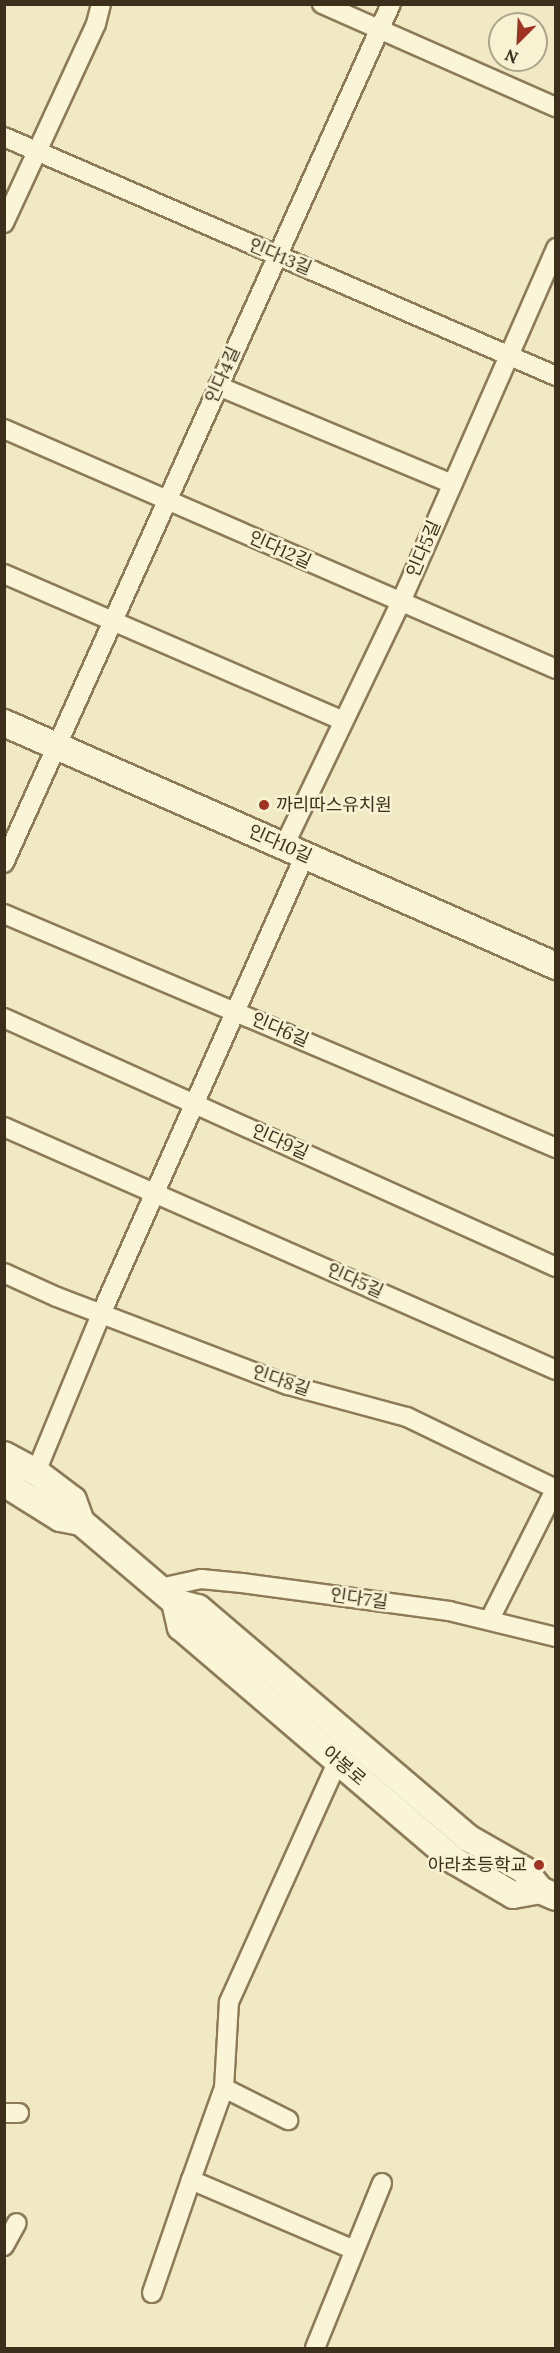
<!DOCTYPE html>
<meta charset="utf-8">
<style>
body{margin:0}
#map{position:relative;width:560px;height:2353px;overflow:hidden;background:#f1e9c3;font-family:Lora,"Noto Sans KR",serif}
div>[style]{position:absolute}
[style*='--x']{left:calc(var(--x)*1px);top:calc(var(--y)*1px);width:calc(var(--w)*1px);rotate:calc(var(--a)*1deg)}
.roads{filter:drop-shadow(2px 0 #8d7b58) drop-shadow(-2px 0 #8d7b58) drop-shadow(0 2px #8d7b58) drop-shadow(0 -2px #8d7b58)}
.street>*{height:18px;margin:-9px;padding:0 9px;transform-origin:9px;border-radius:9px;background:#fbf5d7}
.secondary>*{height:26px;margin:-13px;padding:0 13px;transform-origin:13px;border-radius:13px;background:#fbf5d7}
.dots>*{width:16px;height:16px;translate:-50% -50%;box-sizing:border-box;border:3px solid #f8f2d3;border-radius:50%}
span{translate:-50% -50%;white-space:nowrap;text-align:center;line-height:1.15;-webkit-text-stroke:5px #f8f2d3;paint-order:stroke}
.street-label{font-size:18px;color:#3c301d}
.poi-label{font-size:18px;color:#3c301d}
.left{translate:0 -50%;text-align:left}
.right{translate:-100% -50%;text-align:right}
.frame{position:absolute;inset:0;border:6px solid #3c301d;pointer-events:none}
.north{position:absolute;left:488px;top:12px;width:60px;height:60px;box-sizing:border-box;background:#f8f2d3;border:2px solid #ada48a;border-radius:50%;rotate:204deg;font-size:16px;font-weight:700;line-height:24px;text-align:center;color:#3c301d}
.north::after{content:'';display:block;margin:auto;width:21px;height:27px;background:#a03224;clip-path:polygon(50% 0,100% 100%,50% 72%,0 100%)}
</style>
<div id="map">
<div class="roads">
<div class="street">
<div style="--x:322;--y:4;--w:256;--a:23.8"></div>
<div style="--x:4;--y:137;--w:602;--a:23.41"></div>
<div style="--x:4;--y:223;--w:219;--a:-65.2"></div>
<div style="--x:96;--y:24;--w:21;--a:-76"></div>
<div style="--x:218;--y:386;--w:254;--a:22.7"></div>
<div style="--x:4;--y:429;--w:602;--a:23.5"></div>
<div style="--x:4;--y:574;--w:370;--a:23.4"></div>
<div style="--x:284;--y:846;--w:268;--a:-64.4"></div>
<div style="--x:400;--y:604;--w:389;--a:-66.3"></div>
<div style="--x:4;--y:863;--w:942;--a:-65.75"></div>
<div style="--x:4;--y:914;--w:600;--a:22.97"></div>
<div style="--x:4;--y:1018;--w:606;--a:24.28"></div>
<div style="--x:4;--y:1127;--w:603;--a:23.76"></div>
<div style="--x:4;--y:1273;--w:58;--a:24.4"></div>
<div style="--x:57;--y:1297;--w:247;--a:20.9"></div>
<div style="--x:288;--y:1385;--w:123;--a:15.1"></div>
<div style="--x:407;--y:1417;--w:165;--a:25.8"></div>
<div style="--x:36;--y:1472;--w:171;--a:-67.6"></div>
<div style="--x:101;--y:1314;--w:502;--a:-66.04"></div>
<div style="--x:160;--y:1588;--w:42;--a:-12.4"></div>
<div style="--x:201;--y:1579;--w:41;--a:5.6"></div>
<div style="--x:242;--y:1583;--w:209;--a:7.7"></div>
<div style="--x:449;--y:1611;--w:110;--a:13.7"></div>
<div style="--x:490;--y:1619;--w:147;--a:-63.3"></div>
<div style="--x:224;--y:2088;--w:72;--a:26.6"></div>
<div style="--x:4;--y:2113;--w:15;--a:0"></div>
<div style="--x:191;--y:2180;--w:98;--a:-70.3"></div>
<div style="--x:224;--y:2088;--w:86;--a:-86.7"></div>
<div style="--x:229;--y:2002;--w:265;--a:-65.7"></div>
<div style="--x:4;--y:2246;--w:26;--a:-61"></div>
<div style="--x:152;--y:2293;--w:120;--a:-71"></div>
<div style="--x:191;--y:2180;--w:177;--a:23.2"></div>
<div style="--x:315;--y:2348;--w:178;--a:-67.9"></div>
</div>
<div class="secondary">
<div style="--x:4;--y:723;--w:603;--a:23.76"></div>
<div style="--x:4;--y:1455;--w:36;--a:28"></div>
<div style="--x:36;--y:1472;--w:46;--a:37.1"></div>
<div style="--x:73;--y:1500;--w:23;--a:70"></div>
<div style="--x:81;--y:1522;--w:123;--a:40.4"></div>
<div style="--x:175;--y:1602;--w:24;--a:15"></div>
<div style="--x:198;--y:1608;--w:355;--a:40.4"></div>
<div style="--x:468;--y:1838;--w:64;--a:29.7"></div>
<div style="--x:524;--y:1870;--w:26;--a:51"></div>
<div style="--x:540;--y:1890;--w:17;--a:24"></div>
<div style="--x:4;--y:1483;--w:66;--a:32"></div>
<div style="--x:60;--y:1518;--w:21;--a:11"></div>
<div style="--x:175;--y:1602;--w:26;--a:77"></div>
<div style="--x:181;--y:1627;--w:360;--a:40.5"></div>
<div style="--x:455;--y:1861;--w:67;--a:30.4"></div>
<div style="--x:513;--y:1895;--w:27;--a:-10"></div>
</div>
</div>
<div class="dots">
<div style="left:264px;top:805px;background:#a03224"></div>
<div style="left:539px;top:1865px;background:#a03224"></div>
</div>
<div class="street-label">
<span style="left:280px;top:257px;rotate:23deg">인다13길</span>
<span style="left:223px;top:375px;rotate:-66deg">인다4길</span>
<span style="left:424px;top:549px;rotate:-67deg">인다5길</span>
<span style="left:280px;top:550px;rotate:24deg">인다12길</span>
<span style="left:280px;top:844px;rotate:24deg">인다10길</span>
<span style="left:280px;top:1030px;rotate:23deg">인다6길</span>
<span style="left:280px;top:1142px;rotate:24deg">인다9길</span>
<span style="left:355px;top:1281px;rotate:24deg">인다5길</span>
<span style="left:281px;top:1381px;rotate:19deg">인다8길</span>
<span style="left:359px;top:1599px;rotate:8deg">인다7길</span>
<span style="left:344px;top:1766px;rotate:40deg">아봉로</span>
</div>
<div class="poi-label">
<span class="left" style="left:276px;top:805px">까리따스유치원</span>
<span class="right" style="left:527px;top:1865px">아라초등학교</span>
</div>
<div class="frame"></div>
<div class="north">N</div>
</div>
